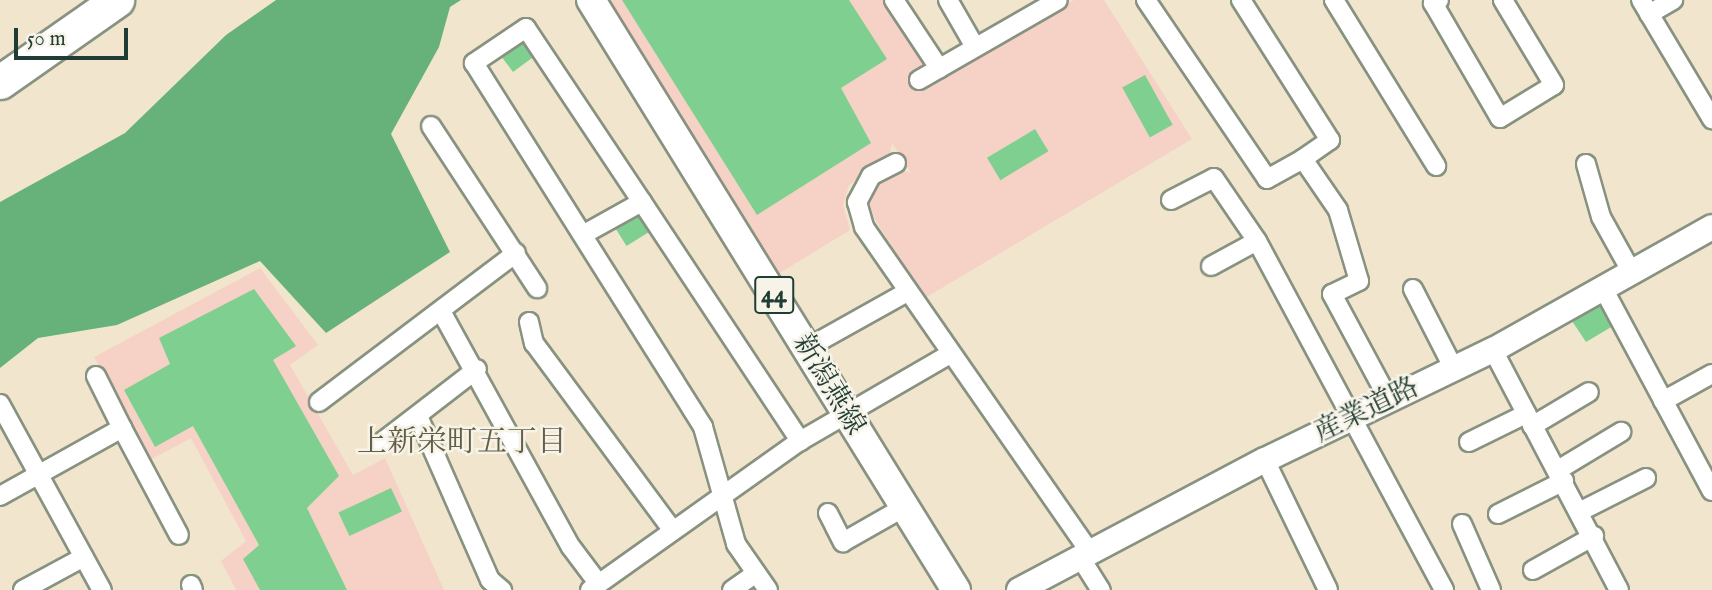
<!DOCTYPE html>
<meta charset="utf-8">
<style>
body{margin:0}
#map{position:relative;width:1712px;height:590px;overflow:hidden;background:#f1e6cd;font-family:"IM FELL English","Noto Serif JP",serif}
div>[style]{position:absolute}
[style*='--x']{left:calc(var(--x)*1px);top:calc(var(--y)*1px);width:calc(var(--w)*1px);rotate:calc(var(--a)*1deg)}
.built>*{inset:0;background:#f6d1c5}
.green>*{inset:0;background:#7fd090;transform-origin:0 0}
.forest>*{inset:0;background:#67b27a}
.roads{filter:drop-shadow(2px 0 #889280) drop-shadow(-2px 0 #889280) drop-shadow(0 2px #889280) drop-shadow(0 -2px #889280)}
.street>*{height:18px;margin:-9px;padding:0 9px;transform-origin:9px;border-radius:9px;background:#fff}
.secondary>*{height:24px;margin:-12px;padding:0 12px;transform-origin:12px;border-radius:12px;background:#fff}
.primary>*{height:28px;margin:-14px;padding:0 14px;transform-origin:14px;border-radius:14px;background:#fff}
.highway>*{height:33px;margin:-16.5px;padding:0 16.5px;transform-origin:16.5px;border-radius:16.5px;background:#fff}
span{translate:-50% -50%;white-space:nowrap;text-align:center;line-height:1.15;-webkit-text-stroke:5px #f7f3e8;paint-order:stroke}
.shield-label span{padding:2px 5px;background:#f7f3e8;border:2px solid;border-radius:5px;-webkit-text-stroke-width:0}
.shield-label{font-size:26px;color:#1f3d34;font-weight:700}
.street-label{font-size:28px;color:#1f3d34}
.neighbourhood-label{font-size:30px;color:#635f46}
.scale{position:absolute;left:14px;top:28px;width:114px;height:32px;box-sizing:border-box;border:4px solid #1f3d34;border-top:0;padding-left:9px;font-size:21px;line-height:24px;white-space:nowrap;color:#1f3d34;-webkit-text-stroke:5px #f7f3e8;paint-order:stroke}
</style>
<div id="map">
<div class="built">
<div style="clip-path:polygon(609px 0,888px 0,929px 64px,910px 75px,916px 86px,941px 79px,1074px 0,1104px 0,1192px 139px,925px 298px,865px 204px,872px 190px,901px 170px,911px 173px,892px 143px,890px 154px,849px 185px,843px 205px,850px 230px,778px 274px)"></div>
<div style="clip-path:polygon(260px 268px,318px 345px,290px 365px,353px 475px,385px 458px,444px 590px,236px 590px,221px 561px,246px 541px,191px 438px,148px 461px,94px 357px)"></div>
</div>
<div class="green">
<div style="clip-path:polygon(622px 0,849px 0,887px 59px,841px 88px,871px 143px,757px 215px)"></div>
<div style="clip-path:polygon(524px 40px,536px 55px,513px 72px,498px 52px)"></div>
<div style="left:1145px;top:75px;width:57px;height:26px;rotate:61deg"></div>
<div style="left:1035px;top:129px;width:26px;height:56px;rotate:59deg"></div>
<div style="left:637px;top:210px;width:25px;height:28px;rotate:58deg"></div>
<div style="clip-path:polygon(254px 289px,296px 346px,273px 360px,339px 476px,307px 508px,347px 590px,260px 590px,243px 559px,259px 545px,193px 426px,155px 447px,124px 390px,170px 364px,159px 338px)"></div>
<div style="clip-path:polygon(1595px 304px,1606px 307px,1613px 326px,1586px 342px,1570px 318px)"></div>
<div style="left:391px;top:488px;width:26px;height:58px;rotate:65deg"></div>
</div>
<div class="forest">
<div style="clip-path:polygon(276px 0,461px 0,450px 7px,439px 47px,391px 134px,450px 252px,326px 333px,260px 261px,117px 325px,38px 338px,0 368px,0 202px,125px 133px,226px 35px)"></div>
</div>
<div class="roads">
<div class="street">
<div style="--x:894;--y:0;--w:82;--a:56.5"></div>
<div style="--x:948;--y:0;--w:54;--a:60.1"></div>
<div style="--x:1146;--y:0;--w:216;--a:55.9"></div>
<div style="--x:1267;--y:179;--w:41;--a:-29.1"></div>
<div style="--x:1303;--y:159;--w:62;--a:55.5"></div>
<div style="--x:1338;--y:210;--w:74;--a:73.5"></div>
<div style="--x:1359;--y:281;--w:30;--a:154"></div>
<div style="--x:1332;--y:294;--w:120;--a:61.7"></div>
<div style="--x:1241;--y:0;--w:166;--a:57.6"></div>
<div style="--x:1330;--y:140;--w:33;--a:145"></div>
<div style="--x:1334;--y:0;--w:195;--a:58.4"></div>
<div style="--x:1439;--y:0;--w:7;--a:153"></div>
<div style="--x:1433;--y:3;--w:133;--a:59.8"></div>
<div style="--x:1500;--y:118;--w:63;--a:-31.4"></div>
<div style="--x:1554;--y:85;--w:99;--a:-121"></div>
<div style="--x:1641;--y:0;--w:139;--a:59.2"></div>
<div style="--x:1649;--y:14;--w:28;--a:-30"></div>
<div style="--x:919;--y:80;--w:160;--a:-29.9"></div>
<div style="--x:431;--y:126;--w:194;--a:56.8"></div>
<div style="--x:896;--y:163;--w:28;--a:153"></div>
<div style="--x:871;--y:176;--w:30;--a:118"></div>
<div style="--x:857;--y:202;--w:26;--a:74"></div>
<div style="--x:864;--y:227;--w:396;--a:55.2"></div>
<div style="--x:1586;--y:164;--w:55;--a:74.2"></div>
<div style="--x:1601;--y:217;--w:64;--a:61"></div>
<div style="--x:1171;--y:200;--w:48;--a:-27.1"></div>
<div style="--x:1214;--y:178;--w:76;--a:55.7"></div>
<div style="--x:1257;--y:241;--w:396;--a:61.8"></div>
<div style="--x:642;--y:202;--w:287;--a:56.5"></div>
<div style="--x:586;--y:233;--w:64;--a:-29"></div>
<div style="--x:642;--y:202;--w:209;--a:-123.7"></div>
<div style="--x:526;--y:28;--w:63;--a:146.1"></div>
<div style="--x:474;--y:63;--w:430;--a:57.8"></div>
<div style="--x:703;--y:427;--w:122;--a:74.2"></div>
<div style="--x:736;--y:544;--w:56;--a:55.2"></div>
<div style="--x:1211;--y:266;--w:52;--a:-28.5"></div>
<div style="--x:1413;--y:289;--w:90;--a:62.9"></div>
<div style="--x:1604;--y:290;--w:228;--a:61.8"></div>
<div style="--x:441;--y:311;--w:269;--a:61.2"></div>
<div style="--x:571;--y:547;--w:45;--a:53.1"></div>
<div style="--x:529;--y:322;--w:22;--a:77"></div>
<div style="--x:534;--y:343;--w:230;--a:53.5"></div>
<div style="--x:807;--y:348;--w:115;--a:-29.2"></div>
<div style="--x:1493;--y:350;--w:271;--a:62.3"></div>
<div style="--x:96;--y:376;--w:58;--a:63.4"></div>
<div style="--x:1663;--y:401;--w:56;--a:-28.9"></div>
<div style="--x:319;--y:402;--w:247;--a:-37.1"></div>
<div style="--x:0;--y:404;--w:212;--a:61.3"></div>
<div style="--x:418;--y:416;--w:179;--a:66.3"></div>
<div style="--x:490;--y:580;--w:16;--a:40"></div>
<div style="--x:1532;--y:426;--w:66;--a:-30.8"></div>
<div style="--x:1469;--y:442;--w:64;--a:-26.2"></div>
<div style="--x:381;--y:443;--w:121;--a:-37.6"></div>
<div style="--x:1265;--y:460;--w:144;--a:64.1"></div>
<div style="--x:1558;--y:470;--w:74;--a:-31.1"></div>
<div style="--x:0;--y:496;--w:140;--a:-29.1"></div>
<div style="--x:122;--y:428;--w:121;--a:62"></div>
<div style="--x:1581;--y:511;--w:73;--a:-26.9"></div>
<div style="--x:828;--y:513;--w:33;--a:63"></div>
<div style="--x:843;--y:542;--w:67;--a:-29.6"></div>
<div style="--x:1498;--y:514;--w:74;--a:-26.6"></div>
<div style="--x:1462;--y:524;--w:72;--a:66.3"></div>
<div style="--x:1080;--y:557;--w:39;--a:58"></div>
<div style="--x:1533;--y:570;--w:70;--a:-29.1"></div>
<div style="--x:191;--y:585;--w:5;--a:68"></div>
<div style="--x:23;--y:590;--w:69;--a:-28.4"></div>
<div style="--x:590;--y:590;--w:257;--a:-35.4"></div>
<div style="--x:800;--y:441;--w:173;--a:-30.1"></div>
<div style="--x:732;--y:590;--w:29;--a:-35"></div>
</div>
<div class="secondary">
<div style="--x:1019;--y:590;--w:278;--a:-27.9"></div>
<div style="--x:1265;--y:460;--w:253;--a:-25.8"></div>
<div style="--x:1493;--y:350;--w:251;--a:-29.3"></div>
</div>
<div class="primary">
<div style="--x:591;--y:0;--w:694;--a:58.26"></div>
</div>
<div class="highway">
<div style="--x:0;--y:82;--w:143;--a:-35"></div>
</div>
</div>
<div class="shield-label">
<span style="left:774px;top:295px">44</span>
</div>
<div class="street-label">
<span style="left:828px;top:385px;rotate:59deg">新潟燕線</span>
<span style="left:1367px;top:411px;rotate:-26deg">産業道路</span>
</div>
<div class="neighbourhood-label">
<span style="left:462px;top:443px">上新栄町五丁目</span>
</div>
<div class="scale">50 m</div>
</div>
